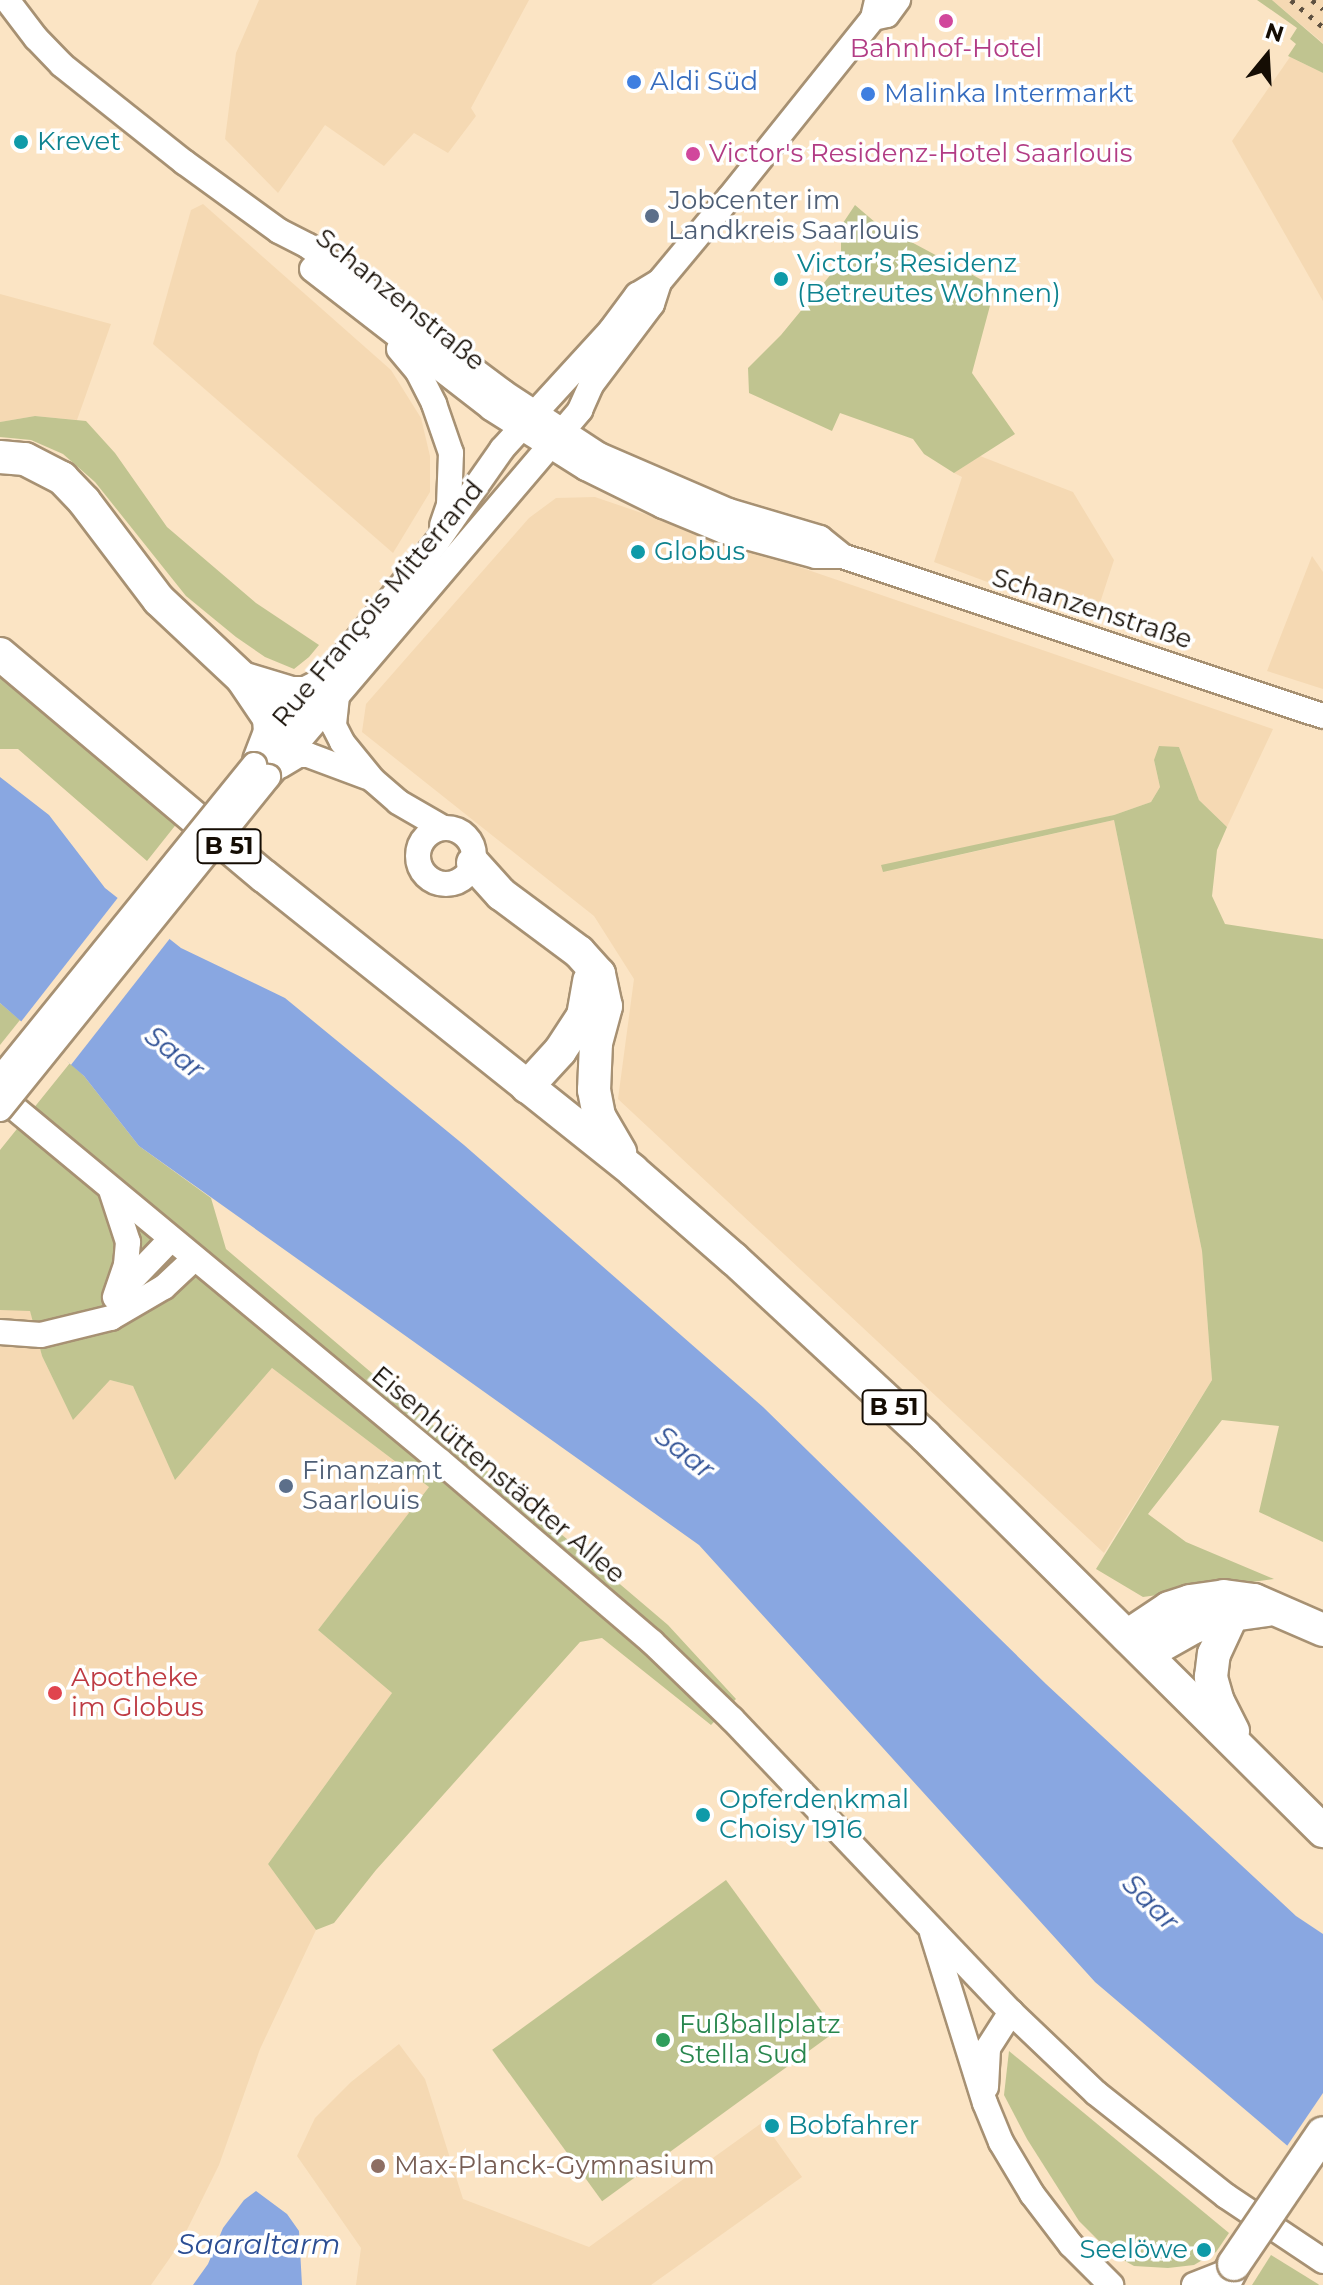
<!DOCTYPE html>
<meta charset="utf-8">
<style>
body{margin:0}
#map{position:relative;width:1323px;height:2285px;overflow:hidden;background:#fbe4c4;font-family:Montserrat,sans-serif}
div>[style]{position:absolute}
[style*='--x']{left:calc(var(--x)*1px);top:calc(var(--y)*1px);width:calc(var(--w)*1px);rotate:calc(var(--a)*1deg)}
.built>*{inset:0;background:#f5d9b3}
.green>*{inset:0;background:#c0c490;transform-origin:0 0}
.water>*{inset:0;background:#89a7e1}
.pier>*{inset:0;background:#fbe4c4;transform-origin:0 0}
.roads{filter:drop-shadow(2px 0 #a79173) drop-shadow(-2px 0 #a79173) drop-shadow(0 2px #a79173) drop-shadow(0 -2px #a79173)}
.tertiary>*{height:24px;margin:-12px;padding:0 12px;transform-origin:12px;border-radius:12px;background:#fff}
.tertiary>.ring{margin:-12px;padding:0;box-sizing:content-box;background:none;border:24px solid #fff;border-radius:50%}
.primary>*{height:32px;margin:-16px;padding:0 16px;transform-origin:16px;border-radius:16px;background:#fff}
.rail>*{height:5px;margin-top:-2.5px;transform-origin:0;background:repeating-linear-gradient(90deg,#5e5141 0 4px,transparent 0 12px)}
.bridges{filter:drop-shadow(2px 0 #a79173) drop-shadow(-2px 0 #a79173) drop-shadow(0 2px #a79173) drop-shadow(0 -2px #a79173)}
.tertiary-bridge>*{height:24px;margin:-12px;padding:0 12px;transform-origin:12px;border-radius:12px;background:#fff}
.primary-bridge>*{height:32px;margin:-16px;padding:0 16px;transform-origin:16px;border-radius:16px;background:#fff}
.dots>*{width:22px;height:22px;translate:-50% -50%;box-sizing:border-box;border:4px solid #fff;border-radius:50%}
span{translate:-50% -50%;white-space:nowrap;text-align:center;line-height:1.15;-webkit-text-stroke:7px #fff;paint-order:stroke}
.shield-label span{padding:2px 6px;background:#fff;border:2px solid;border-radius:6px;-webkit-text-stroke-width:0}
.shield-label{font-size:24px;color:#150d04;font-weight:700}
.hotel-label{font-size:26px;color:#b23c85}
.left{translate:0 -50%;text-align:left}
.shop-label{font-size:26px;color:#366cbe}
.culture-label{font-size:26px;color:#0d838f}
.right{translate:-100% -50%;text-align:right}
.service-label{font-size:26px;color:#4e5e75}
.street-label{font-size:26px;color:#150d04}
.health-label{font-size:26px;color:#be3a42}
.leisure-label{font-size:26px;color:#27864d}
.education-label{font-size:26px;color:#785e54}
.water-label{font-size:28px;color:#2c4e93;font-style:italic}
.north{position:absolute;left:1227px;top:16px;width:80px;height:80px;-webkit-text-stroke:6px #fff;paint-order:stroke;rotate:18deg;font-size:22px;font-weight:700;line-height:32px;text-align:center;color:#150d04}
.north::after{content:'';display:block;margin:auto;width:28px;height:36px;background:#150d04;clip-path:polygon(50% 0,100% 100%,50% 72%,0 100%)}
</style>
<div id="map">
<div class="built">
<div style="clip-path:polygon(259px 0,529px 0,471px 108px,476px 116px,448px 153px,414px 133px,384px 166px,325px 125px,278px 193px,225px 139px,236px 53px)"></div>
<div style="clip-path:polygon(1272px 0,1323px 0,1323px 44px,1323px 43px)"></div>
<div style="clip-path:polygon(1290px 57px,1323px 73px,1323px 301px,1232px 141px)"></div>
<div style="clip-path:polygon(203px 204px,391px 370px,421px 418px,430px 456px,430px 492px,393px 553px,153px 344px,191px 210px)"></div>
<div style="clip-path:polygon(0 294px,111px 324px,77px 420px,35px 416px,0 422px)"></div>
<div style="clip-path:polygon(980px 456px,1073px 492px,1114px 560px,1095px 618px,1078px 616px,934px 562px,962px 477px,954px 473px)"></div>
<div style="clip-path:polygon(595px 497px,1273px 729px,1227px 827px,1199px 800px,1179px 747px,1154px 760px,1160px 787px,1151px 802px,1114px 815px,884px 872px,1114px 820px,1202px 1251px,1212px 1380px,1104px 1553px,618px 1099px,634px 979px,594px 916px,362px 732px,366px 704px,529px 518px,556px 498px)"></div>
<div style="clip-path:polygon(1312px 556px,1323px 572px,1323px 689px,1267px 671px)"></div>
<div style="clip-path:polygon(0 1310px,30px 1310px,42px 1356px,73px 1419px,110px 1380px,133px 1386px,175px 1479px,272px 1368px,429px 1487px,318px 1630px,392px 1693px,268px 1864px,316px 1930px,260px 2049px,219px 2165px,181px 2242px,151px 2285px,0 2285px)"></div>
<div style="clip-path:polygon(399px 2044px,425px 2079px,463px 2199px,589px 2247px,763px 2122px,802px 2177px,651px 2285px,356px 2285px,361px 2248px,297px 2156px,315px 2118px,351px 2082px)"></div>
</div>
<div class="green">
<div style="clip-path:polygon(1257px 0,1272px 0,1323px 44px,1323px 73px,1288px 56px,1296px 44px,1290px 39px,1297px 28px)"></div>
<div style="clip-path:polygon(855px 205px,876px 223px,995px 287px,972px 373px,1015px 434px,954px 473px,924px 454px,913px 439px,840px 413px,832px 431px,749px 393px,748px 368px,781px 335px,841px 262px,841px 226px)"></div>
<div style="clip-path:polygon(35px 416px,86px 421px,115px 453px,167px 527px,256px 603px,319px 645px,309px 657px,294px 669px,265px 657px,236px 637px,186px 596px,95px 482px,63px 454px,31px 440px,0 437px,0 422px)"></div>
<div style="clip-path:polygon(0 677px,178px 822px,147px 861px,18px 749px,0 749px)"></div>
<div style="clip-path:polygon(1159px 746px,1179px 747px,1199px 800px,1227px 827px,1217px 850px,1212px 896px,1225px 924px,1323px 939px,1323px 1542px,1259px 1512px,1279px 1426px,1222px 1420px,1148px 1514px,1186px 1542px,1274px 1579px,1143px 1597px,1096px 1569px,1212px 1380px,1202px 1251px,1114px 820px,883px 872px,881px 865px,1114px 815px,1151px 802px,1160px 787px,1154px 760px)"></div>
<div style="clip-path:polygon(0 1003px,20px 1020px,0 1045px)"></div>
<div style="clip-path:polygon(70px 1063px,84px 1076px,139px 1146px,211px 1198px,226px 1249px,668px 1625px,736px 1699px,711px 1725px,602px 1638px,580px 1642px,376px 1870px,334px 1923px,316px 1930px,268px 1864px,392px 1693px,318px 1630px,429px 1487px,272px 1368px,175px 1480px,133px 1386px,110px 1380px,73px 1420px,42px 1356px,30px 1311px,0 1310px,0 1150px)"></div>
<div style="left:726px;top:1880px;width:187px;height:289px;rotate:54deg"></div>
<div style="clip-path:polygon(1009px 2051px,1229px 2233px,1216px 2252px,1194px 2265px,1168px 2268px,1134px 2266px,1111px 2253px,1079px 2221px,1027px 2139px,1004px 2095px)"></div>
<div style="clip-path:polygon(1271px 2255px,1318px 2284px,1319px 2285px,1252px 2285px)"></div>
</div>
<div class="water">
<div style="clip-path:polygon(0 777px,49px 815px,105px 888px,181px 948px,285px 998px,464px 1145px,763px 1407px,1046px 1684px,1296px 1916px,1323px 1934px,1323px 2176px,1095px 1982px,699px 1545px,139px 1146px,84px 1076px,0 1003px)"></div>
<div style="clip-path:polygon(256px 2191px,287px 2214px,299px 2231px,302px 2285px,193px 2285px,208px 2264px,223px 2228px,244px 2200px)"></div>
</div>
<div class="pier">
<div style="left:120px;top:895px;width:66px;height:164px;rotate:38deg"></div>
<div style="clip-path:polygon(1323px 2093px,1323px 2178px,1322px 2180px,1285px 2149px)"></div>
</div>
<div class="roads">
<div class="tertiary">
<div style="--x:7;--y:0;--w:48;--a:52.7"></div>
<div style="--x:36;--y:38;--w:37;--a:46"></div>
<div style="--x:62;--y:65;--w:156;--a:38.5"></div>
<div style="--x:184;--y:162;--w:117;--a:36"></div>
<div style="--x:279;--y:231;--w:33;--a:27"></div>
<div style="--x:308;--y:246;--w:244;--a:36.8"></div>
<div style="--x:503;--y:392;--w:115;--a:33.3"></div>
<div style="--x:599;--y:455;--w:142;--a:23.3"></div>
<div style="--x:729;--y:511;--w:95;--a:16.5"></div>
<div style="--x:820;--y:538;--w:28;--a:39"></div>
<div style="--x:842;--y:556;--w:507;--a:18.4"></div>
<div style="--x:873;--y:18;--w:14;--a:-12"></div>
<div style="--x:887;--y:15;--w:19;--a:-54"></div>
<div style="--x:312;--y:269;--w:227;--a:37.8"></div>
<div style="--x:491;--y:408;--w:112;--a:32.3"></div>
<div style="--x:586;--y:468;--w:86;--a:26.3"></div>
<div style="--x:663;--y:506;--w:66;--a:22.3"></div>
<div style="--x:724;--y:531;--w:95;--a:15.2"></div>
<div style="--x:816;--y:556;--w:26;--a:0"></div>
<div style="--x:399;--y:349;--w:30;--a:50"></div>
<div style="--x:418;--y:372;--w:36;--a:63"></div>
<div style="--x:434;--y:404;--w:52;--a:70.9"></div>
<div style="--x:451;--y:453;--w:52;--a:92.2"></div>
<div style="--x:449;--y:505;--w:21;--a:109"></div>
<div style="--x:337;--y:696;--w:30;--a:96"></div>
<div style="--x:334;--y:726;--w:18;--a:63"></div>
<div style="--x:342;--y:742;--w:49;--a:50.8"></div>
<div style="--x:373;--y:780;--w:33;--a:41"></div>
<div style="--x:398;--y:802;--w:52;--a:30"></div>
<div style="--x:266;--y:751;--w:270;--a:-50.7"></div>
<div style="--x:437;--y:542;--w:113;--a:-55"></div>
<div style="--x:502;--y:449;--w:161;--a:-47.5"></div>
<div style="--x:611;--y:330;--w:44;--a:-53.4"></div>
<div style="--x:637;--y:295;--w:26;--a:-31"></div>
<div style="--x:659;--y:282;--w:109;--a:-50.2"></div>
<div style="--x:729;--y:198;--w:231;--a:-51.3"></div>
<div style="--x:873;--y:18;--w:18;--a:-77"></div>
<div style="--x:280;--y:766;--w:21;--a:-31"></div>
<div style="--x:298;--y:755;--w:10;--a:0"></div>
<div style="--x:308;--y:755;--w:63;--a:20.4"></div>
<div style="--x:268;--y:777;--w:482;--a:-49.6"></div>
<div style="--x:580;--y:410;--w:27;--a:-66"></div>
<div style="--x:591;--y:385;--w:101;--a:-53"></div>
<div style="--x:652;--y:304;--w:23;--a:-72"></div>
<div class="ring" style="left:418px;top:828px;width:32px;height:32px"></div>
<div style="--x:0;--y:1096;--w:572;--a:39.68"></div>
<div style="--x:440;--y:1461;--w:279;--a:40.5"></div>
<div style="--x:652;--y:1642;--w:111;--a:43.9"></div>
<div style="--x:732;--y:1719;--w:405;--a:46.4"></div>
<div style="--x:1011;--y:2012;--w:117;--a:43.6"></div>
<div style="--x:1096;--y:2093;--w:166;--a:38.4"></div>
<div style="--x:1226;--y:2196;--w:117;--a:33.8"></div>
<div style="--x:111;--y:1190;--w:55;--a:71.9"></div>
<div style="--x:128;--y:1242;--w:23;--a:95"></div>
<div style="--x:126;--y:1265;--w:34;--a:109"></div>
<div style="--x:121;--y:1291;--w:72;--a:-46.1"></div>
<div style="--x:0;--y:1332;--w:41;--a:4.2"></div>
<div style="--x:41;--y:1335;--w:72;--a:-13.7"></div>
<div style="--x:111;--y:1318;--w:61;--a:-30.3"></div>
<div style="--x:164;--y:1287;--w:42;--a:-43.1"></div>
<div style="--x:932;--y:1933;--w:178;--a:72.7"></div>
<div style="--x:985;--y:2103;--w:42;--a:67.7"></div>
<div style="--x:1001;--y:2142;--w:61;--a:59.2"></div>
<div style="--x:1032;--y:2194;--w:64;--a:52.6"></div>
<div style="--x:1071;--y:2245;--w:57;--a:45"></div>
<div style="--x:986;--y:2087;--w:39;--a:-87"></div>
<div style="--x:988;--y:2048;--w:43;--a:-57.4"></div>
<div style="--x:1194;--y:2285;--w:41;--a:-21.5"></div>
</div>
<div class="primary">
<div style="--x:0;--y:457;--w:25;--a:5"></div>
<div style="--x:25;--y:459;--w:42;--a:27.2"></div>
<div style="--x:62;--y:478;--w:32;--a:46"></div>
<div style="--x:84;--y:501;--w:124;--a:52.9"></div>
<div style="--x:159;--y:600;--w:114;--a:43.2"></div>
<div style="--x:242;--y:678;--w:48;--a:56"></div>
<div style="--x:269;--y:718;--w:14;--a:86"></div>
<div style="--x:270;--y:732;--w:30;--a:111"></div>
<div style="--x:0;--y:654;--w:345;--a:40.1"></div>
<div style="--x:264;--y:876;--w:472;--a:38.6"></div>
<div style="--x:633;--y:1171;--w:134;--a:41.1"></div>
<div style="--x:734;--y:1259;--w:260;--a:42.8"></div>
<div style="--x:925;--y:1436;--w:561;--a:44.78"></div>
<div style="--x:242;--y:678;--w:51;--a:17"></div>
<div style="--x:291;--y:693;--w:15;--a:0"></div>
<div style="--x:306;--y:693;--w:16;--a:-27"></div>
<div style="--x:473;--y:863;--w:42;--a:47.9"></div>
<div style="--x:501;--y:894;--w:97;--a:36.6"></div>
<div style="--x:579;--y:952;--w:30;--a:48"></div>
<div style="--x:599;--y:974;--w:33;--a:78"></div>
<div style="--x:606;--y:1006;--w:38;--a:105"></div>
<div style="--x:596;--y:1043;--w:47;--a:92.4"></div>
<div style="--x:594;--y:1090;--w:26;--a:79"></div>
<div style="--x:599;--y:1116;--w:42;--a:59.7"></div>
<div style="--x:527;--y:1087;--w:49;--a:-47.5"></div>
<div style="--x:560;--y:1051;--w:42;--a:-56.7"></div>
<div style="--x:583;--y:1016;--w:36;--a:-80"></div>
<div style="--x:1127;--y:1636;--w:50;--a:-33.7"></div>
<div style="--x:1169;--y:1608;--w:22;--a:-18"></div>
<div style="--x:1190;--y:1601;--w:34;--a:-8"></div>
<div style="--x:1224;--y:1596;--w:30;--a:8"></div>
<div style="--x:1254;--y:1600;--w:75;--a:23.5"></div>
<div style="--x:1146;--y:1654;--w:55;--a:-29.4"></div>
<div style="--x:1194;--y:1627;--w:40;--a:-18"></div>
<div style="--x:1233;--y:1731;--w:33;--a:-117"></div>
<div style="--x:1218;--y:1702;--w:26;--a:-106"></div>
<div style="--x:1211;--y:1677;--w:23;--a:-83"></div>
<div style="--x:1214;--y:1654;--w:43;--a:-65.2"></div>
<div style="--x:1232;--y:1615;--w:36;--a:-8"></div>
<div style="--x:1223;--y:2285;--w:24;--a:-62"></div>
</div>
</div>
<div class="rail">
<div style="--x:1291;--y:0;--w:42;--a:40.2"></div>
<div style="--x:1312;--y:0;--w:14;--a:39"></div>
</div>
<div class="bridges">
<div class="tertiary-bridge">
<div style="--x:0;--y:1079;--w:404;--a:-51"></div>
<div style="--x:0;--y:1109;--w:427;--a:-51.1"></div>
</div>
<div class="primary-bridge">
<div style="--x:1234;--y:2264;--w:158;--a:-55.8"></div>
</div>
</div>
<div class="dots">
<div style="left:946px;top:21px;background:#d1479c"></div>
<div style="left:634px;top:82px;background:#3f7fe0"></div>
<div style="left:868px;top:94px;background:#3f7fe0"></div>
<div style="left:21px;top:142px;background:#0f9aa8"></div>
<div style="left:693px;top:154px;background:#d1479c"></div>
<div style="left:652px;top:216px;background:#5c6f8a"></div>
<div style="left:781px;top:279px;background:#0f9aa8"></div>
<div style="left:638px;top:552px;background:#0f9aa8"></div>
<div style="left:286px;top:1486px;background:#5c6f8a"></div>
<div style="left:55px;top:1693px;background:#e0444e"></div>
<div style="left:703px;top:1815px;background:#0f9aa8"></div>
<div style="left:663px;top:2040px;background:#2e9e5b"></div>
<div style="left:772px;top:2126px;background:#0f9aa8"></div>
<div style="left:378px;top:2166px;background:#8d6e63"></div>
<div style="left:1204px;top:2250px;background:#0f9aa8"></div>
</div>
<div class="shield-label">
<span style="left:229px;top:846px">B 51</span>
<span style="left:894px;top:1407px">B 51</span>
</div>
<div class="hotel-label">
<span style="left:946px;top:49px">Bahnhof-Hotel</span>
<span class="left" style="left:709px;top:154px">Victor's Residenz-Hotel Saarlouis</span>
</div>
<div class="shop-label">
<span class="left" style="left:650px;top:82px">Aldi Süd</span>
<span class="left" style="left:884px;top:94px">Malinka Intermarkt</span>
</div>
<div class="culture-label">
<span class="left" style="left:37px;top:142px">Krevet</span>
<span class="left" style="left:797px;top:279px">Victor’s Residenz<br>(Betreutes Wohnen)</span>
<span class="left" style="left:654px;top:552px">Globus</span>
<span class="left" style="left:719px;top:1815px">Opferdenkmal<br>Choisy 1916</span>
<span class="left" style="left:788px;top:2126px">Bobfahrer</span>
<span class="right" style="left:1188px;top:2250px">Seelöwe</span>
</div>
<div class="service-label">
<span class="left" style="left:668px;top:216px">Jobcenter im<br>Landkreis Saarlouis</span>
<span class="left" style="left:302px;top:1486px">Finanzamt<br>Saarlouis</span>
</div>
<div class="street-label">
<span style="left:400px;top:300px;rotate:39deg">Schanzenstraße</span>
<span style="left:378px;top:604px;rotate:-50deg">Rue François Mitterrand</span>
<span style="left:1092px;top:609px;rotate:18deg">Schanzenstraße</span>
<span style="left:498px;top:1475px;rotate:40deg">Eisenhüttenstädter Allee</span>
</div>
<div class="health-label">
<span class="left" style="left:71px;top:1693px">Apotheke<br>im Globus</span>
</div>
<div class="leisure-label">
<span class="left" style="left:679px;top:2040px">Fußballplatz<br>Stella Sud</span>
</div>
<div class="education-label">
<span class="left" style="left:394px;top:2166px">Max-Planck-Gymnasium</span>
</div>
<div class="water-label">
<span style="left:175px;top:1052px;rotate:38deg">Saar</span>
<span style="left:685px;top:1452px;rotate:38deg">Saar</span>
<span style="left:1151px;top:1902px;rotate:45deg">Saar</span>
<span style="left:259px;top:2244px">Saaraltarm</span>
</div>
<div class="north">N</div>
</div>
